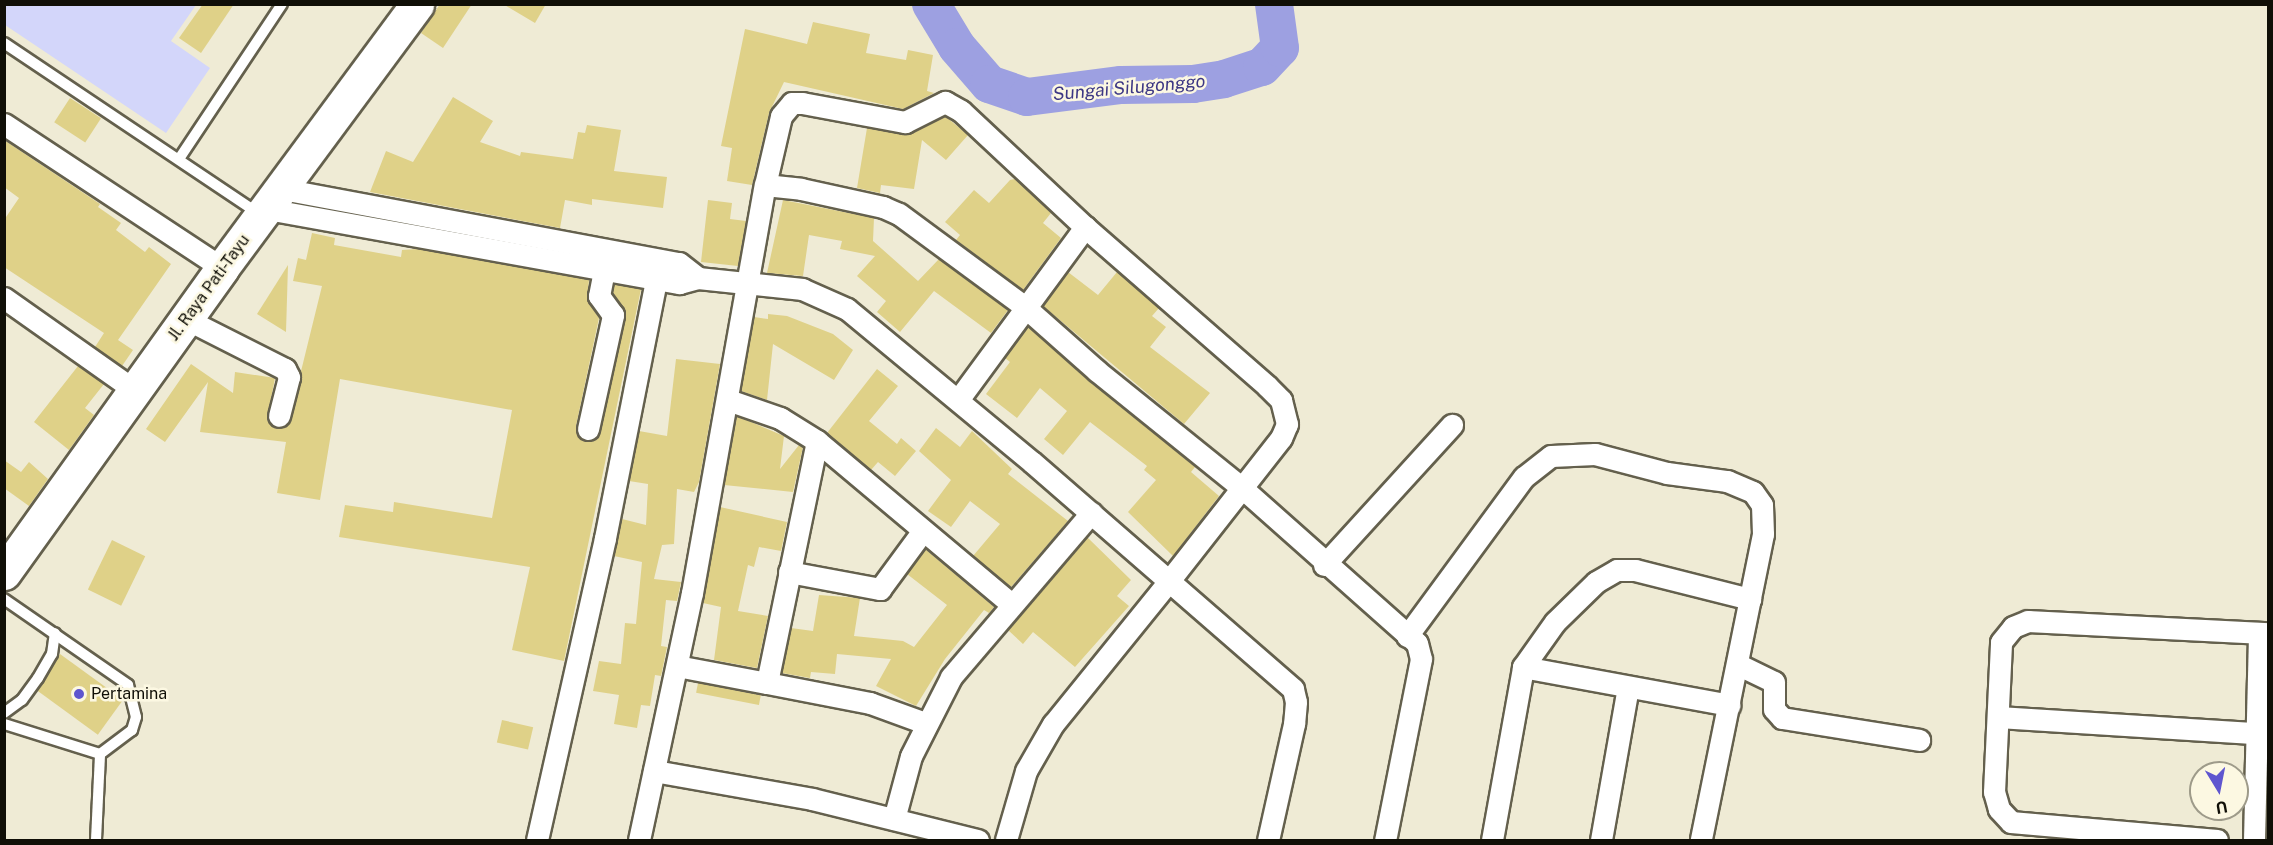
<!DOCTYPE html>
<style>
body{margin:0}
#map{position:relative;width:2273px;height:845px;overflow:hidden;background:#efebd5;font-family:"Public Sans",sans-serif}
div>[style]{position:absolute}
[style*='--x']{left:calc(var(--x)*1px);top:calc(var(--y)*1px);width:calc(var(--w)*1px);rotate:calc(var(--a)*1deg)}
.green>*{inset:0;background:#d3d6fa}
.river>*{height:38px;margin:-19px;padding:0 19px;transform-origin:19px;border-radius:19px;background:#9da0e1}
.building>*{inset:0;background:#dfd188;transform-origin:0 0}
.roads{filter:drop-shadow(2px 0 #64604d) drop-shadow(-2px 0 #64604d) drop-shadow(0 2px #64604d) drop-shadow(0 -2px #64604d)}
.lane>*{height:10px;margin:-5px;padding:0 5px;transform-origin:5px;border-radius:5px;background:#fff}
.street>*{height:21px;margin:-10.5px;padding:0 10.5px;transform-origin:10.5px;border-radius:10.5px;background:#fff}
.primary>*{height:33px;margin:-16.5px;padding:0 16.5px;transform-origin:16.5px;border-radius:16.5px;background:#fff}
.dots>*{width:16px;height:16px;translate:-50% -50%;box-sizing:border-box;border:3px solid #fcf8e2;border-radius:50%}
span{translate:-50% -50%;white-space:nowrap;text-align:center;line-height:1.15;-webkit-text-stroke:5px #fcf8e2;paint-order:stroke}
.street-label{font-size:16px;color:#100f07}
.poi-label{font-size:16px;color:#100f07}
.left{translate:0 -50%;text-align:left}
.water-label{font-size:18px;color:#3c3784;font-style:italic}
.frame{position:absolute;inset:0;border:6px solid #100f07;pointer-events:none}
.north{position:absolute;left:2189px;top:761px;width:60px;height:60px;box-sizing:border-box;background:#fcf8e2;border:2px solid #9e9b8a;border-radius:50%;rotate:170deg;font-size:16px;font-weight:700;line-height:24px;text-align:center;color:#100f07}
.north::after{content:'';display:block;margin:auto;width:21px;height:27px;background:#5f56cf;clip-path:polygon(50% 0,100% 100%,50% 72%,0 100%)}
</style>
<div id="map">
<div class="green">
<div style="clip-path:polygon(4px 5px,196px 5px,171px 41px,210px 68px,166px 133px,5px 25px)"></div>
</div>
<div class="river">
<div style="--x:931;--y:4;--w:50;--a:58.8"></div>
<div style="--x:957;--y:47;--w:49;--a:49.1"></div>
<div style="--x:989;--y:84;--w:40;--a:18.9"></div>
<div style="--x:1027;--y:97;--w:95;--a:-7.3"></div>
<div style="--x:1121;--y:85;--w:72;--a:-0.8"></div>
<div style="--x:1193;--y:84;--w:31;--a:-9"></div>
<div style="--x:1224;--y:79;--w:40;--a:-18"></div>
<div style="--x:1262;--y:67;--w:26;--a:-47"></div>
<div style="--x:1280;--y:48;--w:44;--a:-97.8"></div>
</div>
<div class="building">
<div style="clip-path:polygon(203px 4px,234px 4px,201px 53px,179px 38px)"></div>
<div style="clip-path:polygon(440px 4px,472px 4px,443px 48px,421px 33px)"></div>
<div style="clip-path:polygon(503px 4px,546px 4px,535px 23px)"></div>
<div style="clip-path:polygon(813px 22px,870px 34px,866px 53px,906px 60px,908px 50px,933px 55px,927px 91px,934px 93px,903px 109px,784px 82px,769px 113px,752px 185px,727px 181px,732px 148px,721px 146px,745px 29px,807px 44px)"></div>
<div style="clip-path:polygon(453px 97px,493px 121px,480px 142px,520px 156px,521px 152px,573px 159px,578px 132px,585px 133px,587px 125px,621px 130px,614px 171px,667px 177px,663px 208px,592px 199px,592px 205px,565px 200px,560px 228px,370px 192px,386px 151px,413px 162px)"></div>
<div style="left:70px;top:98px;width:37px;height:29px;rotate:33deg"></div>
<div style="clip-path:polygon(945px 116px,968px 135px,946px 160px,922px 140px,914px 189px,881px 185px,880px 193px,857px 188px,867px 128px,910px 134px)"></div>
<div style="clip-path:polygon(4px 140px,100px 204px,98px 207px,121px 223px,116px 230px,145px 252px,149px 247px,171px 264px,118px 340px,133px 350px,122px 366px,95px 347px,104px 333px,4px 267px,4px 220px,19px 198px,4px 187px)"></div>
<div style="clip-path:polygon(1015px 179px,1051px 213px,1043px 223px,1061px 238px,1023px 290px,956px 240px,960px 235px,945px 222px,974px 190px,989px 203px,1010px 180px)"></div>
<div style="clip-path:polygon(708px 200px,732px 203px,730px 219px,746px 221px,738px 266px,701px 262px)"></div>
<div style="clip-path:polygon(783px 200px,874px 218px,873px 241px,918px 281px,939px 259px,1008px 310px,991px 333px,934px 291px,900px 332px,877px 312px,886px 301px,857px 276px,875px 256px,840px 249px,842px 241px,809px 235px,803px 276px,767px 273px)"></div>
<div style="clip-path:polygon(312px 233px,335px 238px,334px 245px,401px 257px,402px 250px,418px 249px,589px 280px,587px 299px,599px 318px,576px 426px,579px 438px,586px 442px,597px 438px,600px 432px,625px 318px,613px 293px,614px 284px,641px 289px,564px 661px,512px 650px,530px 567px,339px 537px,345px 505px,393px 512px,394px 502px,492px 518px,512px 410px,340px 379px,320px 500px,277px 493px,286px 442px,200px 432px,208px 382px,165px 442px,146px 429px,191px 364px,233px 393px,235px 372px,275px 378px,267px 420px,276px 428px,288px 424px,322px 286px,293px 281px,298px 258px,306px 260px)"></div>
<div style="clip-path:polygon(288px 265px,286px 332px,257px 314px)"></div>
<div style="clip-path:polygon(1068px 272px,1098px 295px,1117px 272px,1159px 308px,1152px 316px,1166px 327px,1150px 347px,1210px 393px,1184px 424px,1043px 306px)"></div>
<div style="clip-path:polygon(768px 314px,787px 316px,833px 334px,853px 350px,834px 380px,773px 344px,767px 400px,741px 391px,754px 317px,768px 319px)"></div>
<div style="clip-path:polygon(1028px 327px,1195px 467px,1191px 472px,1219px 496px,1173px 556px,1128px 512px,1156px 480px,1144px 470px,1147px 466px,1090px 422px,1063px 455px,1044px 439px,1067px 411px,1040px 388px,1017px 418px,986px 394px,1010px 362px,1005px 358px)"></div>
<div style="clip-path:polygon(676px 359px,720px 364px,699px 482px,694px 492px,677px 489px,674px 544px,662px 545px,654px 579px,681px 582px,677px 601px,666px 600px,661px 646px,667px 647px,661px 676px,655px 675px,650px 706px,641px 705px,637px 728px,614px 724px,619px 695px,593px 691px,599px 661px,621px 664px,625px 623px,636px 624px,642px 562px,614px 556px,622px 519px,646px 525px,648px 484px,629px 481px,639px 431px,667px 436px)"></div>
<div style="clip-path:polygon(78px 366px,104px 384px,85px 408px,94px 415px,69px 450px,34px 422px)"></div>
<div style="clip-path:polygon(877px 369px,898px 386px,869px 421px,897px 444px,901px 438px,916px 451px,895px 476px,878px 462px,871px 470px,827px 433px)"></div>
<div style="clip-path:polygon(737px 416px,784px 436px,780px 469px,799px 445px,803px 447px,793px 492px,724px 485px)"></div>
<div style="clip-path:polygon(936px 428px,960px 447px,972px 431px,1012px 469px,1008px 474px,1068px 521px,1011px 587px,973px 556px,1000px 524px,970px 501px,951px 527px,928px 511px,951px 480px,919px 451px)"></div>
<div style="clip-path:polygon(4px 460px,21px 472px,29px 462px,48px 479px,29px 506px,4px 488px)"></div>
<div style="clip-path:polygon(720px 507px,787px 522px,781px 551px,759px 547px,754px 567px,748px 565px,738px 611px,768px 616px,757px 668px,714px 660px,721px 607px,703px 603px)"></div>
<div style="clip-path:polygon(1087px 537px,1131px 580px,1117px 596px,1129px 606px,1075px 667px,1033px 632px,1023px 644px,1008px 630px)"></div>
<div style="left:112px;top:540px;width:37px;height:55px;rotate:26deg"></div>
<div style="clip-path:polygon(925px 549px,994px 607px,989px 613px,984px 610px,945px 659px,916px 706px,876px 686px,891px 659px,837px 654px,835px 674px,811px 672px,810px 678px,782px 673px,791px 628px,813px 631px,819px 595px,860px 598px,854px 636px,903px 641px,914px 647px,947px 605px,907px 574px)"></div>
<div style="left:60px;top:654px;width:78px;height:43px;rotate:36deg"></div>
<div style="left:698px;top:683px;width:64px;height:10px;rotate:11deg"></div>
<div style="left:502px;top:720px;width:32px;height:23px;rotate:13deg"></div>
</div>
<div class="roads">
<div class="lane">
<div style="--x:4;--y:43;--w:307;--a:33.8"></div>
<div style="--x:179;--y:159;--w:186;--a:-56.4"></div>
<div style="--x:4;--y:599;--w:151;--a:34.7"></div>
<div style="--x:128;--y:685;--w:33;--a:76"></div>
<div style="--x:136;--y:717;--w:14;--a:107"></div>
<div style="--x:132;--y:730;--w:40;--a:143"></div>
<div style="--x:100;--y:754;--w:101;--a:-162.6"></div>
<div style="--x:4;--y:713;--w:22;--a:-36"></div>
<div style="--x:22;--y:700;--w:27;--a:-54"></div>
<div style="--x:38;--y:678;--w:28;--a:-60"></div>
<div style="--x:52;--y:654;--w:21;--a:-82"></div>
<div style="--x:96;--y:840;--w:86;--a:-87.3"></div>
</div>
<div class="street">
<div style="--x:4;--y:124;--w:261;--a:33.4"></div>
<div style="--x:765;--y:185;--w:36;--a:6"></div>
<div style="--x:801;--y:189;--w:84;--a:12.4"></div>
<div style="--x:883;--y:207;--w:17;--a:24"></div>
<div style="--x:899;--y:214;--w:157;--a:36.4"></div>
<div style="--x:1025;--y:307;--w:96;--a:41.6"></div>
<div style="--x:1097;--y:371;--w:185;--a:38.9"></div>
<div style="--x:1241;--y:487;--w:235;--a:41.6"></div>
<div style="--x:1417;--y:643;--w:16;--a:76"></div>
<div style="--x:1421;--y:659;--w:185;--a:101.2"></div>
<div style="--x:282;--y:189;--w:404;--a:10.6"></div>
<div style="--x:679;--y:263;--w:24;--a:38"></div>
<div style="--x:267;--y:209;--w:419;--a:10.2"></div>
<div style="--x:679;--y:283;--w:20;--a:-15"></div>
<div style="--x:698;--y:278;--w:105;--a:6"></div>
<div style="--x:802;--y:289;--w:49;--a:24"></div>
<div style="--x:847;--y:309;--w:240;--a:39.6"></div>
<div style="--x:1032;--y:462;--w:346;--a:41"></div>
<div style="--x:1293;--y:689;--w:13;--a:77"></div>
<div style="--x:1296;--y:702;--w:22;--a:95"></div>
<div style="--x:1294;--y:724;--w:119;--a:102.6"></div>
<div style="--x:4;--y:298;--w:161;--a:35.2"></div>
<div style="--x:186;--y:319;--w:111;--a:26.8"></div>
<div style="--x:285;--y:369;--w:9;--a:63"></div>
<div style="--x:289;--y:377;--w:40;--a:104.4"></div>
<div style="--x:728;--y:400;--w:55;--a:19.1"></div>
<div style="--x:780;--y:418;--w:44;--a:31.9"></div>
<div style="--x:817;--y:441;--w:247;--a:101.7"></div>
<div style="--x:767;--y:683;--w:105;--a:11"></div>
<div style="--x:870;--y:703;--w:59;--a:20"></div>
<div style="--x:958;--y:400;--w:215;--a:-53.7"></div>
<div style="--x:588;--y:429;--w:117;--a:-77.6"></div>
<div style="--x:613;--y:315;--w:24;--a:-126"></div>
<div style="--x:599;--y:296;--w:25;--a:-79"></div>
<div style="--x:817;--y:441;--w:253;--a:40"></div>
<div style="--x:1324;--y:565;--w:190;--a:-47.6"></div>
<div style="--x:789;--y:572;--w:93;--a:10.6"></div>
<div style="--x:880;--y:589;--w:71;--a:-53.6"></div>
<div style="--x:1407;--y:636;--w:197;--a:-53.7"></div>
<div style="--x:1524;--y:477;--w:34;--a:-38"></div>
<div style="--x:1551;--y:456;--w:44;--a:-2.6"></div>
<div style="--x:1595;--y:454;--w:74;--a:14.8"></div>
<div style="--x:1667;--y:473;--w:61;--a:7.6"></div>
<div style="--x:1727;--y:481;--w:28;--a:23"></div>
<div style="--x:1753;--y:492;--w:16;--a:55"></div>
<div style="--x:1762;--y:505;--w:29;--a:88"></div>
<div style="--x:1763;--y:534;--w:312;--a:101.5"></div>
<div style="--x:1737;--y:664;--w:41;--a:25.9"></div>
<div style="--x:1774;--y:682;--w:27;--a:90"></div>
<div style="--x:1774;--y:709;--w:12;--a:48"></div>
<div style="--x:1782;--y:718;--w:139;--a:9.1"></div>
<div style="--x:677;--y:666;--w:92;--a:10.7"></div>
<div style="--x:1523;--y:667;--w:210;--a:10.4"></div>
<div style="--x:1998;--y:717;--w:271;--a:3.6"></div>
<div style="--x:654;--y:771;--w:160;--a:10"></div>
<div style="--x:812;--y:799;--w:171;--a:13.9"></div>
<div style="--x:894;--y:819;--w:65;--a:-74.9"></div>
<div style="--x:911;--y:756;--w:89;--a:-63.1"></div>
<div style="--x:951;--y:677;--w:216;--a:-49.5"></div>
<div style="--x:537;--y:840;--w:310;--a:-77.3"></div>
<div style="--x:605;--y:538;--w:283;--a:-78.8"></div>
<div style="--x:639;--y:840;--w:253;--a:-77.9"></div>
<div style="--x:692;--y:593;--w:414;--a:-79.9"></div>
<div style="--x:765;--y:185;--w:71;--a:-76.9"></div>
<div style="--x:781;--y:116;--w:17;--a:-50"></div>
<div style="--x:792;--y:103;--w:10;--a:0"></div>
<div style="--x:802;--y:103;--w:105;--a:10.5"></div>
<div style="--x:905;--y:122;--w:45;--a:-26.6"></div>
<div style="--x:945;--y:102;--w:18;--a:29"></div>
<div style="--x:961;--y:111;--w:170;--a:43.1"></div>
<div style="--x:1085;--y:227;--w:242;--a:41.1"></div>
<div style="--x:1267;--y:386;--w:20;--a:45"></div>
<div style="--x:1281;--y:400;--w:25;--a:76"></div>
<div style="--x:1287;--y:424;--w:15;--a:113"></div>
<div style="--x:1281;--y:438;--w:182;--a:128.1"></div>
<div style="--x:1169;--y:581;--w:184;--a:129"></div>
<div style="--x:1053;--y:724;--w:54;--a:119.9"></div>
<div style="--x:1026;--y:771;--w:72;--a:106.2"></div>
<div style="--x:1492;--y:840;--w:176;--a:-79.8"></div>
<div style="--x:1523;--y:667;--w:55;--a:-54.6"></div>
<div style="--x:1555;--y:622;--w:57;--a:-44.3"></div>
<div style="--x:1596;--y:582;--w:24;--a:-30"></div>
<div style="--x:1617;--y:570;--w:18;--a:0"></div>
<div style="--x:1635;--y:570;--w:119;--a:14.2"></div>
<div style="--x:1601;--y:840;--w:155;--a:-80"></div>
<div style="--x:2217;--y:840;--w:207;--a:-175"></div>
<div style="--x:2011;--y:822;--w:18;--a:-133"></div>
<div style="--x:1999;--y:809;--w:18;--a:-106"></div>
<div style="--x:1994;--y:792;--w:150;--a:-87.3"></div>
<div style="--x:2001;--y:642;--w:19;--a:-51"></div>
<div style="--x:2013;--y:627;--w:16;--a:-22"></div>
<div style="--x:2028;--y:621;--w:240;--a:2.9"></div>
<div style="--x:2254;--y:840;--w:207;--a:-88.6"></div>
</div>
<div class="primary">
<div style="--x:4;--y:573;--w:375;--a:-54.4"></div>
<div style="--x:222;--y:268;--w:328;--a:-53.5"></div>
</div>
</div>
<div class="dots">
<div style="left:79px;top:694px;background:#5f56cf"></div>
</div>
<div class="street-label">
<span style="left:209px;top:288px;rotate:-54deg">Jl. Raya Pati-Tayu</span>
</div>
<div class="poi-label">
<span class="left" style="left:91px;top:694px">Pertamina</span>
</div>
<div class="water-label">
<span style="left:1129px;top:88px;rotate:-5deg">Sungai Silugonggo</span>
</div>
<div class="frame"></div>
<div class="north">U</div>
</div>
